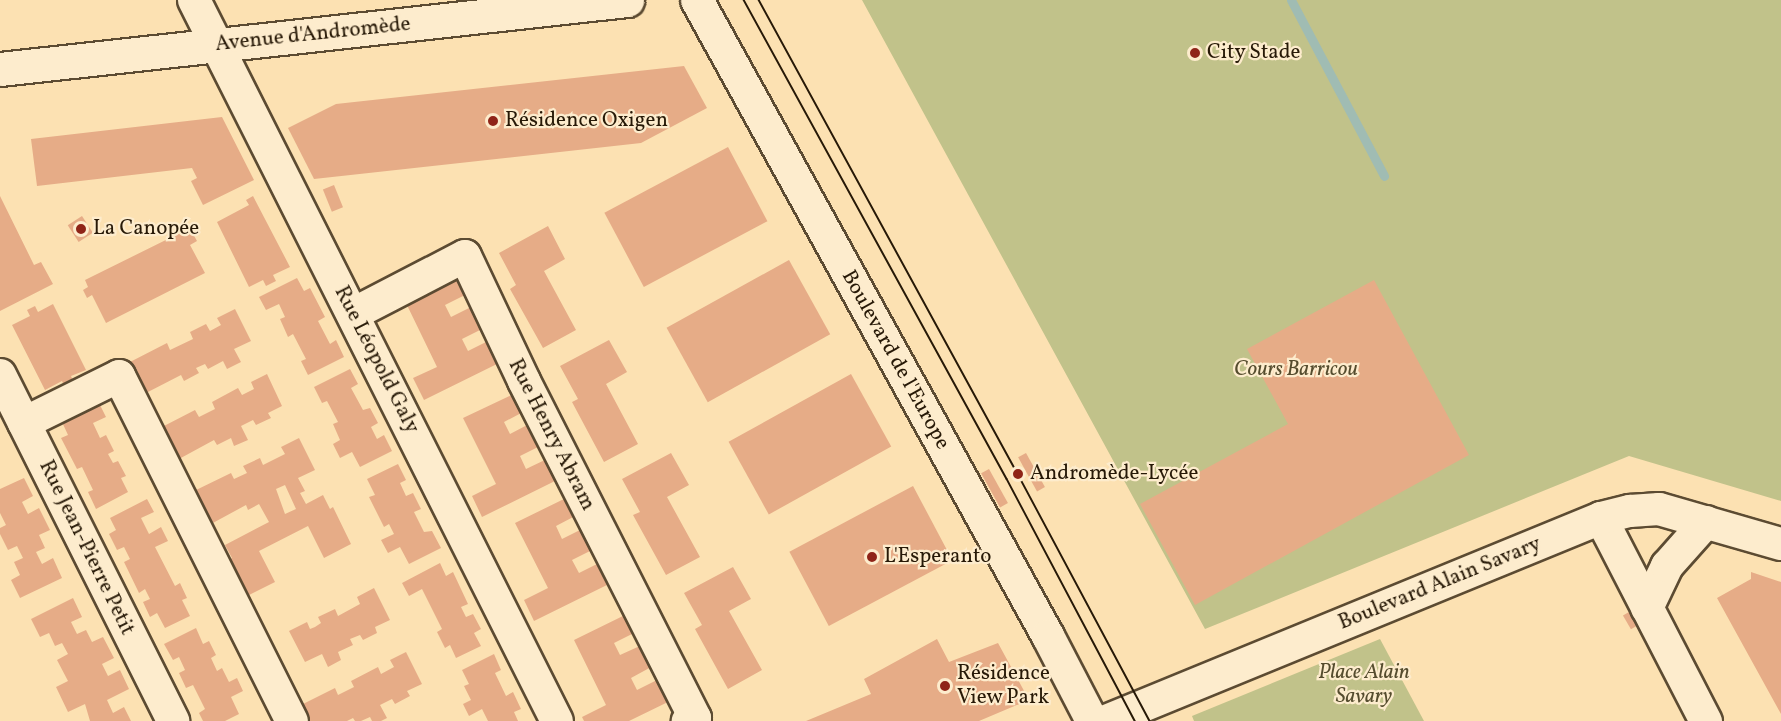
<!DOCTYPE html>
<meta charset="utf-8">
<style>
body{margin:0}
#map{position:relative;width:1781px;height:721px;overflow:hidden;background:#fce1b2;font-family:Vollkorn,serif}
div>[style]{position:absolute}
[style*='--x']{left:calc(var(--x)*1px);top:calc(var(--y)*1px);width:calc(var(--w)*1px);rotate:calc(var(--a)*1deg)}
.green>*{inset:0;background:#c1c28a}
.stream>*{height:9px;margin:-4.5px;padding:0 4.5px;transform-origin:4.5px;border-radius:4.5px;background:#a0bcb3}
.building>*{inset:0;background:#e6ac87;transform-origin:0 0}
.roads{filter:drop-shadow(2px 0 #5c4b32) drop-shadow(-2px 0 #5c4b32) drop-shadow(0 2px #5c4b32) drop-shadow(0 -2px #5c4b32)}
.minor>*{height:32px;margin:-16px;padding:0 16px;transform-origin:16px;border-radius:16px;background:#fdeccd}
.tertiary>*{height:33px;margin:-16.5px;padding:0 16.5px;transform-origin:16.5px;border-radius:16.5px;background:#fdeccd}
.tram>*{height:1.5px;margin:-0.75px;padding:0 0.75px;transform-origin:0.75px;border-radius:0.75px;background:#271907}
.dots>*{width:16px;height:16px;translate:-50% -50%;box-sizing:border-box;border:3px solid #fdeccd;border-radius:50%}
span{translate:-50% -50%;white-space:nowrap;text-align:center;line-height:1.15;-webkit-text-stroke:4.5px #fdeccd;paint-order:stroke}
.street-label{font-size:21px;color:#271907}
.poi-label{font-size:21px;color:#271907}
.left{translate:0 -50%;text-align:left}
.park-label{font-size:21px;color:#554c2e;font-style:italic}
</style>
<div id="map">
<div class="green">
<div style="clip-path:polygon(862px 0,1781px 0,1781px 501px,1629px 456px,1205px 629px)"></div>
<div style="clip-path:polygon(1380px 639px,1424px 721px,1194px 721px,1192px 716px)"></div>
</div>
<div class="stream">
<div style="--x:1291;--y:0;--w:199;--a:62.1"></div>
</div>
<div class="building">
<div style="clip-path:polygon(684px 66px,707px 108px,641px 143px,314px 179px,288px 128px,336px 104px)"></div>
<div style="clip-path:polygon(222px 117px,254px 180px,203px 205px,191px 181px,197px 178px,192px 168px,37px 186px,31px 139px)"></div>
<div style="left:728px;top:147px;width:84px;height:140px;rotate:62deg"></div>
<div style="left:334px;top:185px;width:24px;height:12px;rotate:68deg"></div>
<div style="clip-path:polygon(0 196px,34px 265px,41px 262px,53px 284px,0 311px)"></div>
<div style="clip-path:polygon(253px 196px,290px 267px,273px 275px,276px 281px,266px 286px,263px 280px,249px 287px,217px 222px,249px 205px,246px 200px)"></div>
<div style="left:82px;top:216px;width:20px;height:17px;rotate:57deg"></div>
<div style="clip-path:polygon(548px 226px,565px 259px,544px 271px,576px 330px,543px 348px,510px 289px,516px 285px,499px 253px)"></div>
<div style="clip-path:polygon(184px 231px,186px 235px,192px 232px,197px 241px,190px 245px,205px 273px,106px 323px,92px 295px,87px 298px,83px 290px,88px 287px,85px 280px)"></div>
<div style="left:789px;top:260px;width:85px;height:140px;rotate:61deg"></div>
<div style="clip-path:polygon(458px 275px,467px 294px,445px 305px,451px 317px,473px 306px,484px 328px,462px 339px,468px 351px,490px 340px,501px 362px,424px 400px,413px 378px,437px 367px,405px 301px)"></div>
<div style="clip-path:polygon(297px 278px,304px 291px,310px 288px,325px 317px,318px 321px,330px 344px,336px 340px,344px 357px,308px 375px,301px 361px,306px 359px,293px 334px,288px 337px,280px 319px,285px 317px,279px 304px,266px 310px,259px 297px)"></div>
<div style="clip-path:polygon(1374px 280px,1469px 455px,1195px 605px,1140px 504px,1288px 424px,1247px 349px)"></div>
<div style="clip-path:polygon(53px 304px,86px 370px,71px 376px,74px 383px,65px 388px,62px 381px,45px 390px,12px 325px,30px 316px,27px 310px,35px 306px,38px 312px)"></div>
<div style="clip-path:polygon(235px 309px,251px 341px,234px 349px,241px 362px,227px 369px,223px 361px,208px 369px,205px 364px,196px 368px,199px 373px,184px 381px,181px 375px,146px 393px,130px 362px,167px 343px,170px 350px,193px 339px,190px 332px,206px 324px,210px 331px,221px 325px,217px 318px)"></div>
<div style="clip-path:polygon(609px 340px,627px 372px,606px 384px,638px 444px,604px 462px,572px 402px,578px 399px,560px 366px)"></div>
<div style="clip-path:polygon(350px 369px,358px 384px,351px 388px,363px 410px,370px 408px,378px 423px,371px 427px,377px 439px,384px 435px,392px 451px,360px 467px,352px 452px,340px 458px,333px 444px,340px 440px,333px 424px,338px 422px,327px 401px,322px 403px,314px 387px)"></div>
<div style="clip-path:polygon(267px 374px,282px 406px,268px 413px,271px 418px,256px 425px,253px 420px,241px 426px,248px 440px,234px 446px,231px 438px,217px 445px,214px 440px,179px 459px,162px 427px,195px 410px,199px 417px,215px 409px,212px 402px,238px 388px,242px 395px,254px 389px,251px 382px)"></div>
<div style="left:851px;top:374px;width:83px;height:140px;rotate:61deg"></div>
<div style="clip-path:polygon(516px 393px,525px 411px,504px 422px,510px 434px,531px 423px,542px 445px,520px 456px,526px 469px,549px 458px,559px 479px,482px 517px,472px 496px,496px 484px,463px 418px)"></div>
<div style="clip-path:polygon(99px 403px,106px 417px,93px 423px,100px 438px,106px 435px,114px 451px,108px 454px,113px 463px,118px 461px,126px 476px,121px 478px,128px 492px,96px 509px,88px 492px,93px 490px,82px 467px,77px 469px,61px 438px,68px 435px,62px 422px)"></div>
<div style="clip-path:polygon(evenodd,299px 438px,315px 470px,298px 478px,305px 491px,300px 493px,306px 504px,323px 495px,330px 509px,333px 507px,351px 544px,324px 558px,308px 526px,259px 551px,275px 582px,247px 596px,229px 560px,232px 558px,225px 545px,269px 522px,259px 504px,248px 510px,246px 505px,211px 524px,194px 491px,231px 473px,234px 479px,247px 473px,243px 466px,260px 458px,263px 465px,285px 454px,281px 447px,299px 438px,285px 485px,296px 509px,285px 514px,276px 489px,285px 485px)"></div>
<div style="clip-path:polygon(671px 453px,689px 485px,667px 497px,700px 557px,666px 575px,633px 515px,640px 512px,622px 479px)"></div>
<div style="left:1026px;top:453px;width:39px;height:9px;rotate:61deg"></div>
<div style="clip-path:polygon(398px 464px,406px 480px,400px 483px,406px 496px,413px 493px,421px 509px,414px 512px,424px 532px,432px 531px,441px 548px,409px 564px,400px 547px,388px 553px,381px 540px,394px 534px,389px 524px,384px 527px,369px 497px,375px 495px,367px 479px)"></div>
<div style="left:989px;top:469px;width:39px;height:9px;rotate:61deg"></div>
<div style="clip-path:polygon(24px 478px,33px 496px,22px 502px,28px 514px,39px 508px,50px 530px,39px 535px,45px 548px,36px 552px,42px 564px,53px 558px,62px 578px,20px 598px,11px 580px,20px 575px,14px 562px,23px 558px,17px 546px,8px 550px,0 534px,0 528px,6px 525px,0 513px,0 489px)"></div>
<div style="left:913px;top:486px;width:84px;height:140px;rotate:62deg"></div>
<div style="clip-path:polygon(568px 497px,577px 515px,556px 526px,562px 539px,584px 528px,594px 549px,572px 560px,579px 573px,601px 562px,611px 583px,534px 621px,524px 600px,548px 588px,515px 523px)"></div>
<div style="clip-path:polygon(147px 499px,154px 512px,141px 518px,149px 534px,161px 527px,168px 541px,155px 547px,175px 586px,180px 583px,187px 598px,182px 600px,190px 616px,165px 628px,157px 613px,150px 617px,143px 602px,150px 599px,145px 589px,139px 593px,124px 562px,130px 559px,124px 547px,117px 550px,109px 534px,116px 530px,110px 518px)"></div>
<div style="clip-path:polygon(440px 563px,446px 576px,453px 572px,468px 604px,461px 607px,466px 617px,473px 614px,481px 629px,474px 633px,481px 646px,456px 658px,450px 645px,445px 648px,437px 632px,442px 629px,422px 589px,409px 596px,402px 583px)"></div>
<div style="clip-path:polygon(733px 567px,751px 599px,729px 611px,762px 670px,728px 689px,695px 629px,702px 625px,684px 593px)"></div>
<div style="clip-path:polygon(1751px 572px,1781px 582px,1781px 714px,1717px 598px,1751px 579px)"></div>
<div style="clip-path:polygon(374px 588px,390px 620px,375px 627px,377px 633px,363px 640px,360px 635px,350px 639px,353px 645px,338px 652px,341px 660px,328px 667px,322px 654px,305px 662px,289px 631px,307px 622px,310px 629px,315px 627px,321px 623px,318px 617px,335px 609px,338px 616px,360px 604px,357px 597px)"></div>
<div style="clip-path:polygon(73px 598px,82px 617px,71px 622px,77px 634px,86px 630px,92px 642px,103px 637px,114px 658px,102px 664px,108px 676px,120px 670px,129px 689px,107px 700px,113px 713px,124px 707px,131px 721px,90px 721px,85px 704px,68px 712px,56px 687px,68px 681px,57px 660px,68px 654px,62px 643px,55px 646px,49px 633px,40px 637px,31px 619px)"></div>
<div style="left:1629px;top:612px;width:16px;height:7px;rotate:60deg"></div>
<div style="clip-path:polygon(627px 614px,636px 632px,614px 643px,620px 655px,642px 645px,653px 666px,631px 678px,637px 690px,659px 679px,670px 701px,629px 721px,584px 721px,582px 717px,606px 705px,574px 640px)"></div>
<div style="clip-path:polygon(196px 628px,203px 644px,209px 641px,216px 655px,211px 658px,217px 671px,222px 668px,229px 682px,237px 678px,243px 691px,231px 697px,239px 714px,225px 721px,203px 721px,199px 713px,205px 709px,193px 685px,186px 688px,179px 673px,185px 670px,179px 657px,173px 660px,164px 644px)"></div>
<div style="clip-path:polygon(937px 639px,949px 662px,998px 643px,1029px 700px,979px 721px,806px 721px,871px 694px,864px 679px)"></div>
<div style="clip-path:polygon(406px 652px,422px 684px,407px 691px,410px 696px,395px 704px,392px 699px,380px 705px,387px 718px,381px 721px,372px 721px,370px 717px,361px 721px,355px 721px,353px 718px,347px 721px,309px 721px,301px 705px,335px 688px,338px 695px,354px 687px,351px 681px,378px 667px,381px 674px,394px 667px,390px 660px)"></div>
<div style="clip-path:polygon(494px 654px,501px 670px,495px 673px,506px 696px,513px 692px,521px 709px,514px 712px,518px 721px,488px 721px,482px 709px,469px 716px,463px 704px,471px 700px,464px 686px,469px 684px,462px 670px)"></div>
</div>
<div class="roads">
<div class="minor">
<div style="--x:194;--y:0;--w:807;--a:63.28"></div>
<div style="--x:697;--y:0;--w:726;--a:61.11"></div>
<div style="--x:1048;--y:636;--w:96;--a:62.6"></div>
<div style="--x:353;--y:314;--w:126;--a:-27.4"></div>
<div style="--x:465;--y:256;--w:138;--a:64.7"></div>
<div style="--x:524;--y:381;--w:378;--a:63.1"></div>
<div style="--x:695;--y:718;--w:8;--a:157"></div>
<div style="--x:0;--y:375;--w:387;--a:63.4"></div>
<div style="--x:24;--y:423;--w:106;--a:-26.3"></div>
<div style="--x:119;--y:376;--w:386;--a:63.4"></div>
<div style="--x:1601;--y:518;--w:229;--a:62.7"></div>
<div style="--x:1647;--y:608;--w:47;--a:-64.5"></div>
<div style="--x:1667;--y:566;--w:59;--a:-48.4"></div>
<div style="--x:1106;--y:721;--w:535;--a:-22.3"></div>
<div style="--x:1601;--y:518;--w:30;--a:-14"></div>
<div style="--x:1630;--y:511;--w:29;--a:-4"></div>
<div style="--x:1659;--y:509;--w:127;--a:16"></div>
</div>
<div class="tertiary">
<div style="--x:0;--y:69;--w:631;--a:-6.28"></div>
</div>
</div>
<div class="tram">
<div style="--x:744;--y:0;--w:546;--a:61.23"></div>
<div style="--x:1007;--y:479;--w:274;--a:62.1"></div>
<div style="--x:759;--y:0;--w:540;--a:61.35"></div>
<div style="--x:1018;--y:474;--w:280;--a:61.9"></div>
</div>
<div class="dots">
<div style="left:1195px;top:53px;background:#8f2418"></div>
<div style="left:493px;top:121px;background:#8f2418"></div>
<div style="left:81px;top:229px;background:#8f2418"></div>
<div style="left:1018px;top:474px;background:#8f2418"></div>
<div style="left:872px;top:557px;background:#8f2418"></div>
<div style="left:945px;top:686px;background:#8f2418"></div>
</div>
<div class="street-label">
<span style="left:313px;top:35px;rotate:-6deg">Avenue d'Andromède</span>
<span style="left:376px;top:360px;rotate:63deg">Rue Léopold Galy</span>
<span style="left:895px;top:360px;rotate:61deg">Boulevard de l'Europe</span>
<span style="left:551px;top:435px;rotate:63deg">Rue Henry Abram</span>
<span style="left:86px;top:548px;rotate:64deg">Rue Jean-Pierre Petit</span>
<span style="left:1440px;top:584px;rotate:-22deg">Boulevard Alain Savary</span>
</div>
<div class="poi-label">
<span class="left" style="left:1207px;top:53px">City Stade</span>
<span class="left" style="left:505px;top:121px">Résidence Oxigen</span>
<span class="left" style="left:93px;top:229px">La Canopée</span>
<span class="left" style="left:1030px;top:474px">Andromède-Lycée</span>
<span class="left" style="left:884px;top:557px">L'Esperanto</span>
<span class="left" style="left:957px;top:686px">Résidence<br>View Park</span>
</div>
<div class="park-label">
<span style="left:1296px;top:370px">Cours Barricou</span>
<span style="left:1364px;top:685px">Place Alain<br>Savary</span>
</div>
</div>
